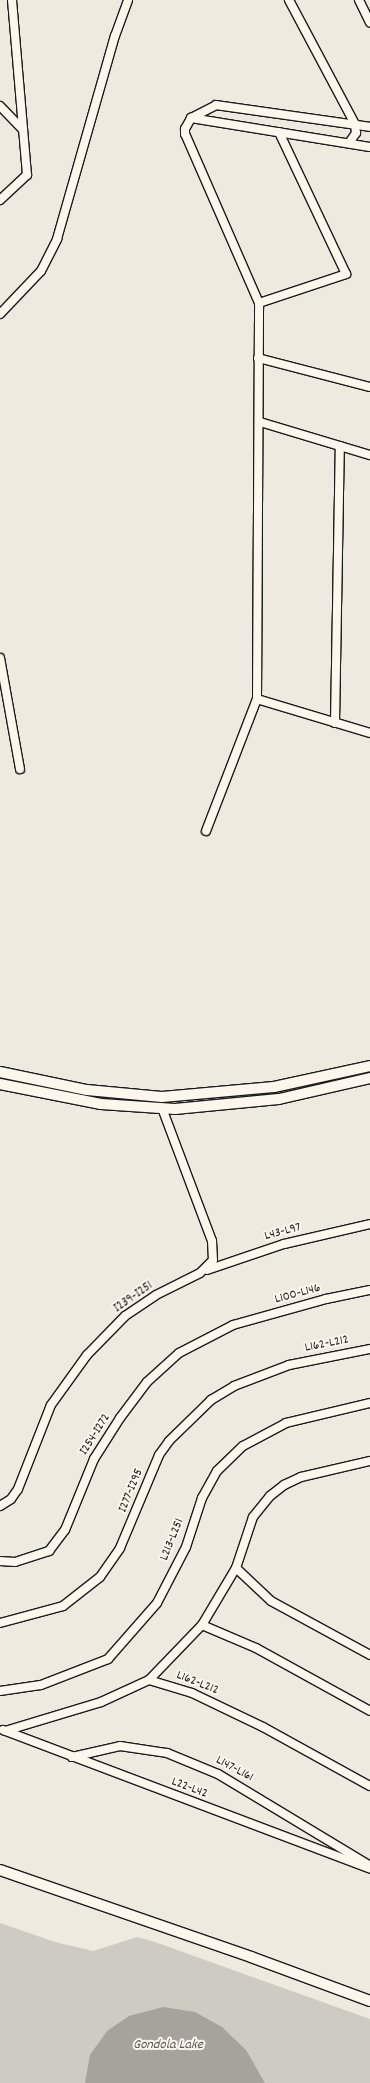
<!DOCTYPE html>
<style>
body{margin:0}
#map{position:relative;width:370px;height:2083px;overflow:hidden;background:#eeeadf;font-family:Dekko,sans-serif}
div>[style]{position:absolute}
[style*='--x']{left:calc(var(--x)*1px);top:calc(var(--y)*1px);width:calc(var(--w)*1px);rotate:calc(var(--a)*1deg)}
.green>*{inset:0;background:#ceccc2}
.water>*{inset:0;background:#a6a39d}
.roads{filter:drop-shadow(1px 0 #1c1c1c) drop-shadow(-1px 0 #1c1c1c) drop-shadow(0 1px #1c1c1c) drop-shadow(0 -1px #1c1c1c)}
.minor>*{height:8px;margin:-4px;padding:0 4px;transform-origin:4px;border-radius:4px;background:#fbf7ec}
.tertiary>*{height:10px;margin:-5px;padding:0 5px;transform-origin:5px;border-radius:5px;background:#fbf7ec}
span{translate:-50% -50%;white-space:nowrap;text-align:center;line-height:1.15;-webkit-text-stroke:4px #fbf7ec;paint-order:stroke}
.street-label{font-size:13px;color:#1c1c1c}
.water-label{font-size:14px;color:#5a5956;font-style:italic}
</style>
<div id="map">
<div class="green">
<div style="clip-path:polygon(0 1923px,55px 1942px,93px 1951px,137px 1937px,155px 1942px,370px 2019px,370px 2083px,0 2083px)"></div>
</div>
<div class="water">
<div style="clip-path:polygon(163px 2007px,195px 2012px,222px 2027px,246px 2050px,265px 2083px,85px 2083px,90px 2055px,107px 2031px,129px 2016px)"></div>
</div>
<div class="roads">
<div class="minor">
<div style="--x:289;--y:0;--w:140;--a:62"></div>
<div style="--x:355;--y:124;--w:9;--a:84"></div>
<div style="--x:356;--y:133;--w:12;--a:125"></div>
<div style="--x:359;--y:0;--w:25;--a:64"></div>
<div style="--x:0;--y:106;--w:33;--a:46"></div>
<div style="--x:191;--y:118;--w:181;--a:9.2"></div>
<div style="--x:0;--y:200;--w:37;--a:-43"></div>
<div style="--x:27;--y:175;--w:176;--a:-94.9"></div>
<div style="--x:259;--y:303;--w:92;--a:-18.4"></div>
<div style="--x:346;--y:274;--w:157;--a:-115.3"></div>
<div style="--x:0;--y:314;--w:59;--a:-46.4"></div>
<div style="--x:41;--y:271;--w:36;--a:-63"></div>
<div style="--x:57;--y:239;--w:211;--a:-74.1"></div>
<div style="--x:115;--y:36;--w:38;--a:-70"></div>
<div style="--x:258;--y:358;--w:116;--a:14.5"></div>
<div style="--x:260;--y:422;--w:115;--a:16.7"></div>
<div style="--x:0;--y:658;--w:113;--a:79.8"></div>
<div style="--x:257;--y:699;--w:118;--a:16.7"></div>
<div style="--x:335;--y:723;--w:277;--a:-89"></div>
<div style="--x:206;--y:831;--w:142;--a:-68.9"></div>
<div style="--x:257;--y:699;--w:396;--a:-89.7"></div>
<div style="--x:259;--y:303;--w:184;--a:-113.6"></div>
<div style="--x:185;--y:134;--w:5;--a:-90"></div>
<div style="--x:185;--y:129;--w:13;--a:-61"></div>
<div style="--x:191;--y:118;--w:28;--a:-27"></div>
<div style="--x:216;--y:105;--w:156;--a:8.1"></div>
<div style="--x:207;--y:1270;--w:81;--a:-18.7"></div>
<div style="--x:284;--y:1244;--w:88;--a:-13.1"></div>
<div style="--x:0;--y:1506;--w:13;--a:-32"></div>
<div style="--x:11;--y:1499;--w:12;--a:-55"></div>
<div style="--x:18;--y:1489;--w:90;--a:-68.6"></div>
<div style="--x:51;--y:1405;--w:62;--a:-54.2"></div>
<div style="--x:87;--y:1355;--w:54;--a:-45.7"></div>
<div style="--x:125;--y:1316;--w:37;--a:-34"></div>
<div style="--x:156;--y:1295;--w:49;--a:-26.6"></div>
<div style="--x:200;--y:1273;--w:18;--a:-45"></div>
<div style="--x:213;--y:1260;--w:19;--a:-93"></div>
<div style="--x:212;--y:1241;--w:142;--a:-110.6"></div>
<div style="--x:0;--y:1561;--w:15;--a:4"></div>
<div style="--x:15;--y:1562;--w:36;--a:-18"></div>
<div style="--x:49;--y:1551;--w:26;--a:-53"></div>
<div style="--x:65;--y:1530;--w:77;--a:-67.8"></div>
<div style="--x:94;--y:1459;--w:49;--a:-57.6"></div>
<div style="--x:120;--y:1418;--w:45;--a:-53.1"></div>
<div style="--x:147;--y:1382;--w:43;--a:-42.2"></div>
<div style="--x:179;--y:1353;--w:61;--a:-27.4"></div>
<div style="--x:233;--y:1325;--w:97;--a:-15.6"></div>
<div style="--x:326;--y:1299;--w:45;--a:-11.6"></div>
<div style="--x:236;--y:1568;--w:48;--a:43.3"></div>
<div style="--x:271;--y:1601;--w:113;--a:28.6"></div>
<div style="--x:0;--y:1623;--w:65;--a:-15.1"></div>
<div style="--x:63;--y:1606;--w:47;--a:-38.1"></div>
<div style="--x:100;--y:1577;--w:35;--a:-55"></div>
<div style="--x:120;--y:1548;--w:101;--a:-67.2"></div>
<div style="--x:159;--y:1455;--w:17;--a:-54"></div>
<div style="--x:169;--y:1441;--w:59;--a:-44.3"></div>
<div style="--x:211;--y:1400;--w:27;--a:-31"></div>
<div style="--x:234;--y:1386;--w:59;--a:-20.9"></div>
<div style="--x:289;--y:1365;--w:83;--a:-11.2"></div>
<div style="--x:202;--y:1625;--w:59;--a:23.1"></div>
<div style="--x:256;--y:1648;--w:130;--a:28.9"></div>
<div style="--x:149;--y:1680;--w:76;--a:-46.1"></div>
<div style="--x:202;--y:1625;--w:66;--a:-59.2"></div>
<div style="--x:236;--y:1568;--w:54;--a:-71.6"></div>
<div style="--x:253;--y:1517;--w:27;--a:-51"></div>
<div style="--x:270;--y:1496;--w:18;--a:-38"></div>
<div style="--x:284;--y:1485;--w:19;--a:-25"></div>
<div style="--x:301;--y:1477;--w:71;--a:-13.1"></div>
<div style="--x:0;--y:1691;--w:41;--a:-8.3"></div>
<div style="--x:41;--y:1685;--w:72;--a:-21.2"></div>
<div style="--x:108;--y:1659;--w:74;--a:-48.8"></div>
<div style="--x:157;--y:1603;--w:63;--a:-62.6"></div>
<div style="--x:186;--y:1547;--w:52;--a:-71.9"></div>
<div style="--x:202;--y:1498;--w:31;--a:-61"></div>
<div style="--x:217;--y:1471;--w:36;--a:-44"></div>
<div style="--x:243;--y:1446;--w:49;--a:-28.1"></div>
<div style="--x:286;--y:1423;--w:86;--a:-13.4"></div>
<div style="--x:3;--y:1730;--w:392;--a:20.7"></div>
<div style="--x:5;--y:1731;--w:100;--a:-16.8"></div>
<div style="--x:101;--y:1702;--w:53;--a:-24.6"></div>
<div style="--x:149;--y:1680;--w:45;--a:16.8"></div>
<div style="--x:192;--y:1693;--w:79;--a:25.6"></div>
<div style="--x:263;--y:1727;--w:122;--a:28.9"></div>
<div style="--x:72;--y:1757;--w:49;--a:-12.9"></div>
<div style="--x:120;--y:1746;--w:48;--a:8.5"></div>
<div style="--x:167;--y:1753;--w:55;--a:22.4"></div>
<div style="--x:218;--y:1774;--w:174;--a:31.1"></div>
</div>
<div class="tertiary">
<div style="--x:0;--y:1072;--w:89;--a:11.7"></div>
<div style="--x:87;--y:1090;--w:75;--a:5.3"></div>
<div style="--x:162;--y:1097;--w:112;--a:-5.1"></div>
<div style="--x:274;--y:1087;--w:98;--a:-12.3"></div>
<div style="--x:0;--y:1084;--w:103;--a:11.2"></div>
<div style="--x:101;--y:1104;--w:74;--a:3.9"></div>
<div style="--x:175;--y:1109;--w:104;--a:-5.5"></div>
<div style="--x:279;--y:1099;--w:93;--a:-13"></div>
<div style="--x:0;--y:1870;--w:266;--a:19.1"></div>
<div style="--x:251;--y:1957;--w:127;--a:20.3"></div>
</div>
</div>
<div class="street-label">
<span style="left:283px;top:1233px;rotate:-15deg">L43-L97</span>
<span style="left:298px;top:1295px;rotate:-15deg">L100-L146</span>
<span style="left:134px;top:1298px;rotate:-35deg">I239-I251</span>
<span style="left:327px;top:1345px;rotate:-11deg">L162-L212</span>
<span style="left:96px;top:1435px;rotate:-58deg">I254-I272</span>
<span style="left:132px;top:1491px;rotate:-68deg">I277-I295</span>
<span style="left:173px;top:1540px;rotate:-68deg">L213-L251</span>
<span style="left:197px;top:1684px;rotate:22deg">L162-L212</span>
<span style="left:234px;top:1770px;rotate:28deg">L147-L161</span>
<span style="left:189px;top:1789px;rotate:21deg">L22-L42</span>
</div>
<div class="water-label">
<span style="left:168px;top:2045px">Gondola Lake</span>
</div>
</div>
